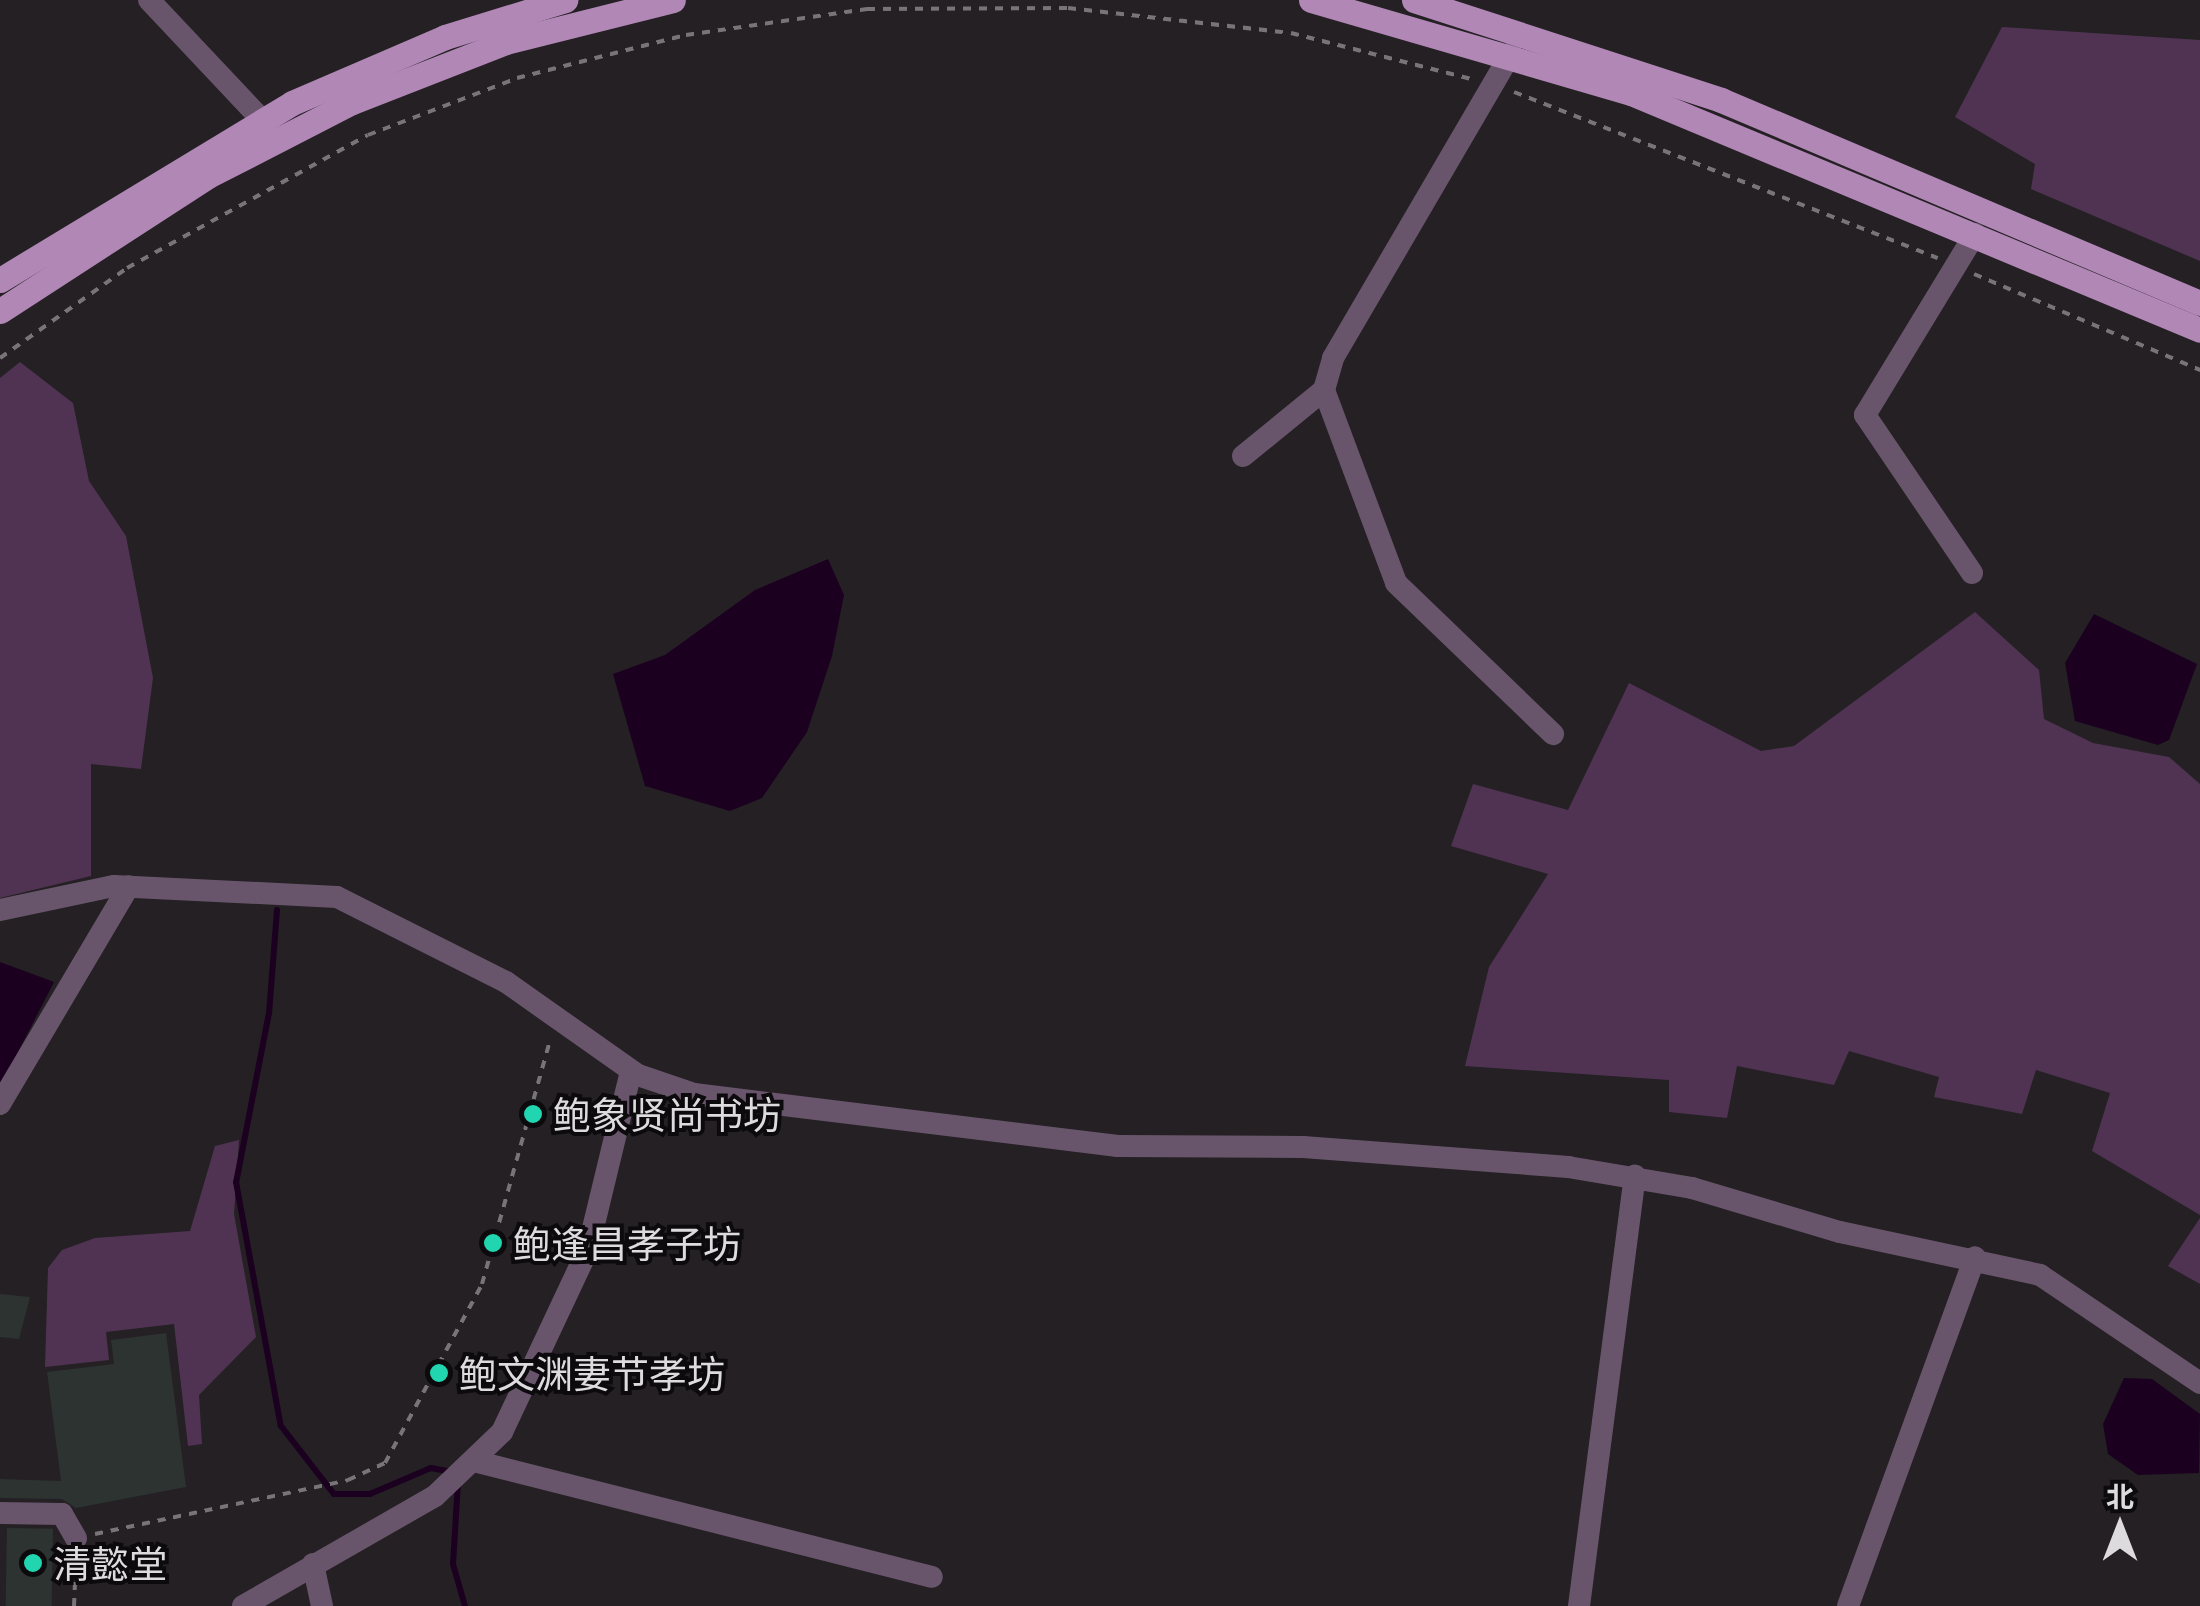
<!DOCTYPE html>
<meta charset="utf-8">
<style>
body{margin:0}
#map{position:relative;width:2200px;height:1606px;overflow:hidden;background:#242024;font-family:Commissioner,"Noto Sans SC",sans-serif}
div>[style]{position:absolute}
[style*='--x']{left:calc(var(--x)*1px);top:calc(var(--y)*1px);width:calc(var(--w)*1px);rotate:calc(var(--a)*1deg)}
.green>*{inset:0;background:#503353}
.water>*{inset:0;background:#1b0020}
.stream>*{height:6px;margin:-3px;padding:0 3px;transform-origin:3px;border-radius:3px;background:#1b0020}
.building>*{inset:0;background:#2c3331;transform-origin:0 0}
.path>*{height:4px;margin-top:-2px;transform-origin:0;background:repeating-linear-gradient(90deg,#787578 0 8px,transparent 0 16px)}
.minor>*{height:22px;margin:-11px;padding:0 11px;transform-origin:11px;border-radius:11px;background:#69556b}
.major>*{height:25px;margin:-12.5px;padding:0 12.5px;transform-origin:12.5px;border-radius:12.5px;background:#b187b6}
.dots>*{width:28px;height:28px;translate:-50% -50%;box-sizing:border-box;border:5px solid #0c0a0c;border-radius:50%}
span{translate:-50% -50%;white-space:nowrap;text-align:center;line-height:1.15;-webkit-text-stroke:8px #0c0a0c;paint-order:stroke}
.poi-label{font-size:38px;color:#dedbde}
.left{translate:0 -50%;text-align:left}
.north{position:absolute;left:2070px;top:1476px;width:100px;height:100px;-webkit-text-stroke:8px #0c0a0c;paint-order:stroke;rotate:0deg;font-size:28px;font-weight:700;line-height:40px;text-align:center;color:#dedbde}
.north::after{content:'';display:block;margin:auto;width:35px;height:45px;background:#dedbde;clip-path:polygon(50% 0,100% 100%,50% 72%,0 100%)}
</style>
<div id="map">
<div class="green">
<div style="clip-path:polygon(2002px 27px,2200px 40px,2200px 261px,2031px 189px,2035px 164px,1955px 117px)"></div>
<div style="clip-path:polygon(20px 362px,73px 403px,89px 481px,126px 536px,153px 678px,141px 769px,91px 764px,91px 876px,0 898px,0 378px)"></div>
<div style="clip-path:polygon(1975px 612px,2039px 670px,2044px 719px,2093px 743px,2169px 757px,2200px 784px,2200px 1215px,2092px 1151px,2110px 1093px,2036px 1070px,2022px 1114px,1934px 1097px,1939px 1077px,1849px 1051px,1834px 1085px,1737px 1066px,1727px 1118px,1669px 1112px,1669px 1080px,1465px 1066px,1489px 967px,1548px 874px,1451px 846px,1473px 784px,1568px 810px,1629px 683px,1761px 751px,1794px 746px)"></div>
<div style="clip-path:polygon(239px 1140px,234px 1214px,256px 1337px,199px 1395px,202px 1444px,188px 1446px,174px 1324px,106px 1332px,109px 1360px,45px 1367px,48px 1268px,62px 1250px,95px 1238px,190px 1231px,215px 1146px)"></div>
<div style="clip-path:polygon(2200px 1218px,2200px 1284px,2168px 1266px)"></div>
</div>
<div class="water">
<div style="clip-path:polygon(828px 559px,844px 595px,832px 656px,807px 732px,762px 798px,730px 811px,645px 786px,613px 674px,665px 655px,755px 590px)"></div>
<div style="clip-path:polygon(2094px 614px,2197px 664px,2169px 740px,2158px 745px,2075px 721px,2065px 663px)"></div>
<div style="clip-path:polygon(0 962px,54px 982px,0 1087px)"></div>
<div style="clip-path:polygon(2124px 1378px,2152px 1379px,2200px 1414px,2199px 1473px,2138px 1475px,2108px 1454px,2103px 1424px)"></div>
</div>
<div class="stream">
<div style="--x:277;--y:910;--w:103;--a:94.4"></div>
<div style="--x:269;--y:1013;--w:172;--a:101"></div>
<div style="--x:236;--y:1182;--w:248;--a:79.6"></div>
<div style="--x:281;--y:1426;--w:86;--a:52.1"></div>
<div style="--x:334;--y:1494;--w:36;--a:0"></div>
<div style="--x:370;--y:1494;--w:66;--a:-23.1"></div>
<div style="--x:431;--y:1468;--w:20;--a:11"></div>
<div style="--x:458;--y:1482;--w:82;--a:93.5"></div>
<div style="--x:453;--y:1564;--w:44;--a:74.1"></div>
</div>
<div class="building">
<div style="clip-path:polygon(0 1294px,30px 1297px,19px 1339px,0 1337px)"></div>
<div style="clip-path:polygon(166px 1333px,186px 1487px,76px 1508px,62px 1499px,0 1498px,0 1479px,61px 1481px,47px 1372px,114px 1364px,111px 1340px)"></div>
<div style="left:7px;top:1528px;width:46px;height:78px;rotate:1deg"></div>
</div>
<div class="path">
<div style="--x:1514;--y:92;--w:455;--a:21.4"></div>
<div style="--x:1974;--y:274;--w:246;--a:23"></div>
<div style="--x:0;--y:358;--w:156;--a:-35.3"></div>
<div style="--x:127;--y:268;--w:275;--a:-28.9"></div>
<div style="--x:368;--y:135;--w:160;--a:-20.9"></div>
<div style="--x:517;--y:78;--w:174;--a:-14.3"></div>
<div style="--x:686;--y:35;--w:183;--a:-8.2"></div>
<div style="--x:867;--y:9;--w:201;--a:-0.3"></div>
<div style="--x:1068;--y:8;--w:224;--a:6.4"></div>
<div style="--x:1291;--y:33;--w:187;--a:14.3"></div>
<div style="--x:95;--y:1534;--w:259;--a:-12"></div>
<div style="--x:348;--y:1480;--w:41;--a:-24.7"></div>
<div style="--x:385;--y:1463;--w:204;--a:-61.5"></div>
<div style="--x:482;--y:1284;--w:252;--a:-74.4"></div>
<div style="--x:74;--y:1606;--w:47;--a:-87.6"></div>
</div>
<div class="minor">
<div style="--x:149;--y:0;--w:163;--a:46.7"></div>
<div style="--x:1324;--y:390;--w:206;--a:69.5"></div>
<div style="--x:1396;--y:583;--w:218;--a:43.9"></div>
<div style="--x:1243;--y:456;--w:104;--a:-39.2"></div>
<div style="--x:1324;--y:390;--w:33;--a:-74"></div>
<div style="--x:1333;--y:358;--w:353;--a:-59.7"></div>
<div style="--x:1972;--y:573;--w:191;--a:-124.1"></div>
<div style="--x:1865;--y:415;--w:212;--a:-58.7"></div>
<div style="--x:0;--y:910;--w:116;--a:-11.9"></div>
<div style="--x:114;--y:886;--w:223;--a:2.8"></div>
<div style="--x:337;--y:897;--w:189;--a:26.7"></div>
<div style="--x:506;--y:982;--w:161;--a:35.2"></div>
<div style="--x:638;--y:1075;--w:59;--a:18.7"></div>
<div style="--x:694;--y:1094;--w:427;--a:7"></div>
<div style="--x:1118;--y:1146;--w:185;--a:0.3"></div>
<div style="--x:1303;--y:1147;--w:266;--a:4.3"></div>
<div style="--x:1568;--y:1167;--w:126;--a:9.6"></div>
<div style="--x:1692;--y:1188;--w:154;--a:16.6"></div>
<div style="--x:1840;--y:1232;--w:205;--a:12.1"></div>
<div style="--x:2040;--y:1275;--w:193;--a:34"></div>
<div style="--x:0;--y:1104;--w:253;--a:-59.4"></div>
<div style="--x:478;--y:1462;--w:468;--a:14.2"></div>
<div style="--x:0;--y:1513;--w:62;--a:0.9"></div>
<div style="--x:62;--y:1514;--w:28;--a:60"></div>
<div style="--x:313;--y:1564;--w:43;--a:77.9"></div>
<div style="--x:243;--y:1606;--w:221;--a:-29.8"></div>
<div style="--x:435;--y:1496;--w:93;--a:-43.7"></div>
<div style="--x:502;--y:1432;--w:202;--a:-64.8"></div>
<div style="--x:588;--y:1249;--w:183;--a:-76.4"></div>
<div style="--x:1579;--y:1606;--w:434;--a:-82.6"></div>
<div style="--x:1848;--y:1606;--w:371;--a:-70"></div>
</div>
<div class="major">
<div style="--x:1311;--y:0;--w:333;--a:16.2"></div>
<div style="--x:1631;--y:93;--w:616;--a:22.61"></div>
<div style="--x:1414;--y:0;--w:323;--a:18"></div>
<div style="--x:1721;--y:100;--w:520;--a:22.97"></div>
<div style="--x:0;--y:280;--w:341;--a:-31.2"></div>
<div style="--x:292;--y:103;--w:167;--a:-23.3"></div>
<div style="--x:445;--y:37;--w:126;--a:-17.1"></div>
<div style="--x:0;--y:311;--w:248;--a:-33"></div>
<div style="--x:208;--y:176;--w:162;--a:-27.2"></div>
<div style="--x:352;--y:102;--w:165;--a:-21.3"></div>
<div style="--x:506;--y:42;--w:172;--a:-14.1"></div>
</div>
<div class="dots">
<div style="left:533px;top:1114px;background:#20d5b0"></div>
<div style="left:493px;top:1243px;background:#20d5b0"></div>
<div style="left:439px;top:1373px;background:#20d5b0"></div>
<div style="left:33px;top:1563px;background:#20d5b0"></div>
</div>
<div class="poi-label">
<span class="left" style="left:553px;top:1114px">鲍象贤尚书坊</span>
<span class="left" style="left:513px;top:1243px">鲍逢昌孝子坊</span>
<span class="left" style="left:459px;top:1373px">鲍文渊妻节孝坊</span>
<span class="left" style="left:53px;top:1563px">清懿堂</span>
</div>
<div class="north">北</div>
</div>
